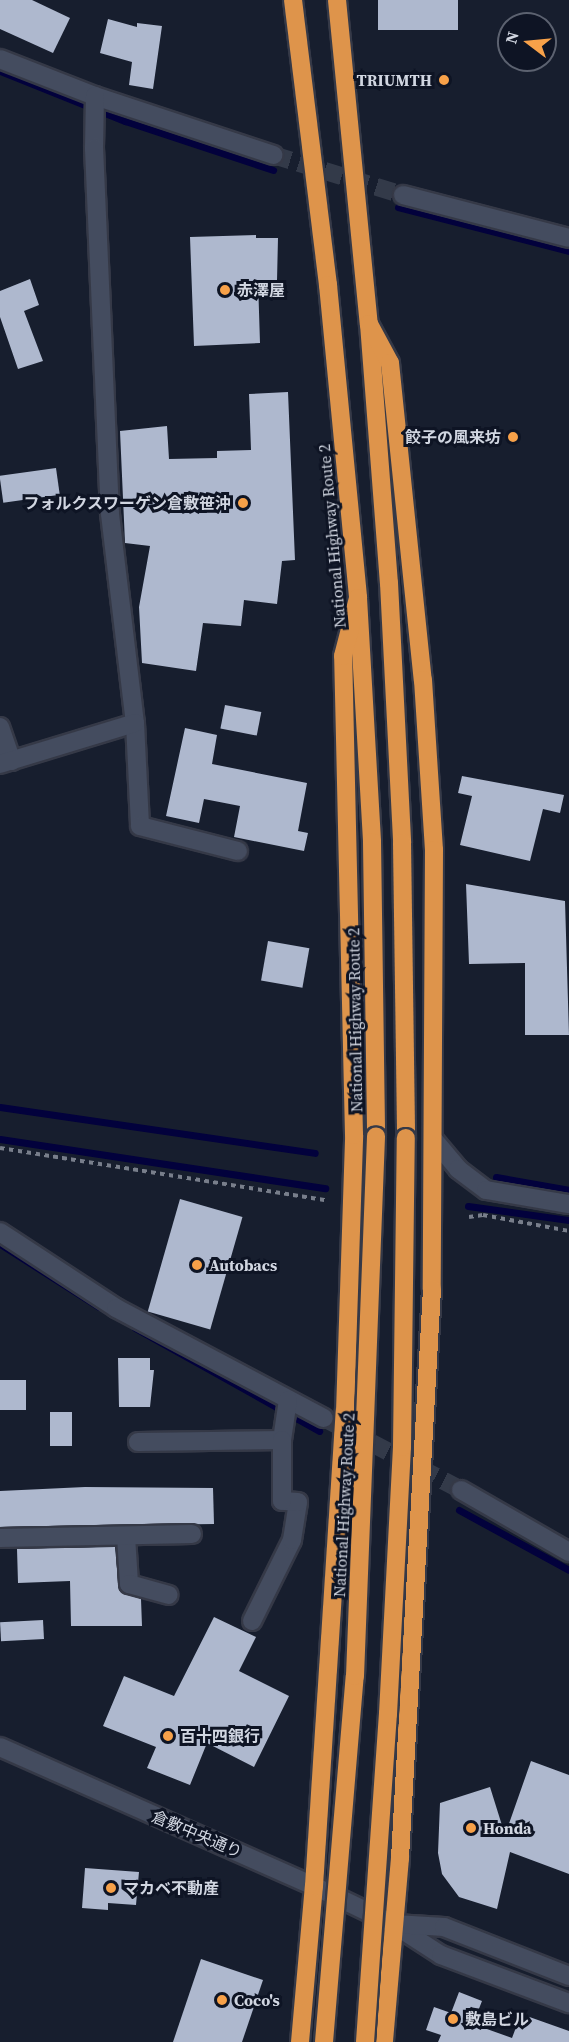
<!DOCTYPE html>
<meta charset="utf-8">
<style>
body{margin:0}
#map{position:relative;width:569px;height:2042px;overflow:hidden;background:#171e2e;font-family:"Source Serif 4","Noto Sans JP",serif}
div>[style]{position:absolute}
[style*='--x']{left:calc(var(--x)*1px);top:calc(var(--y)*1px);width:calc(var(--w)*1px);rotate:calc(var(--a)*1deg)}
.stream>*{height:7px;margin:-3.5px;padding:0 3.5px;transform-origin:3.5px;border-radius:3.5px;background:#02013c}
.building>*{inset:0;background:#aeb8ce;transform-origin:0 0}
.minor-tunnel>*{height:18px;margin-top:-9px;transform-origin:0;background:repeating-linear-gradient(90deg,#333a49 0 18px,transparent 0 27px)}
.path>*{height:4px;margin-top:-2px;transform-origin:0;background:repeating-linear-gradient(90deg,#787e8b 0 4.5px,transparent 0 9px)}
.roads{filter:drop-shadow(2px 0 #353947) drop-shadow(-2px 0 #353947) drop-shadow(0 2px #353947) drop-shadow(0 -2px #353947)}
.minor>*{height:18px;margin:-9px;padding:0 9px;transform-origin:9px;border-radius:9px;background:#444c5f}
.highway>*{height:18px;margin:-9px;padding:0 9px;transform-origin:9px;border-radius:9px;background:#de944b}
.bridges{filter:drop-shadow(2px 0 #353947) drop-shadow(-2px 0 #353947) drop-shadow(0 2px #353947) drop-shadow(0 -2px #353947)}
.highway-bridge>*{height:18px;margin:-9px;padding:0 9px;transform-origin:9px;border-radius:9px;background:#de944b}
.dots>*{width:16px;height:16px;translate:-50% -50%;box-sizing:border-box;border:3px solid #0e1424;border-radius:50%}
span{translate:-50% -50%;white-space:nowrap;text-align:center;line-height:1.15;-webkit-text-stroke:6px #0e1424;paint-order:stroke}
.poi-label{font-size:16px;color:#d1d6e1;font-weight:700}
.right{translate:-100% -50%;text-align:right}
.left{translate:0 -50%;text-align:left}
.street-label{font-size:16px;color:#d1d6e1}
.north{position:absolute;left:497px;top:12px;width:60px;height:60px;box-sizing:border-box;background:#0e1424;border:2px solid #5c6270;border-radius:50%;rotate:286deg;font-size:16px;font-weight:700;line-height:24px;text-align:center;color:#d1d6e1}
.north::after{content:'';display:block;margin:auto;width:21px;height:27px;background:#f7a149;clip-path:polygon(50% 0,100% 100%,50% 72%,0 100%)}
</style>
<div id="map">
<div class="stream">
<div style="--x:0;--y:71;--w:135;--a:21.8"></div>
<div style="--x:125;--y:121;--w:156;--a:18.3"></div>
<div style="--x:398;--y:207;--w:177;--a:14.4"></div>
<div style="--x:0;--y:1107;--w:318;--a:8.3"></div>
<div style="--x:0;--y:1139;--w:329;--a:8.6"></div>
<div style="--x:496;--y:1177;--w:74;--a:10.1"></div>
<div style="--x:468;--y:1206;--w:102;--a:7.9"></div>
<div style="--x:0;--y:1244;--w:117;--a:32.5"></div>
<div style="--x:135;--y:1328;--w:211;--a:29.2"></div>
<div style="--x:459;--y:1510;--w:125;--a:28.6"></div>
</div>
<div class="building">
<div style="clip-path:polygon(0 0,32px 0,70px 18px,53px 53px,0 29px)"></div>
<div style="left:378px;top:0;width:80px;height:30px"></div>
<div style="clip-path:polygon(108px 19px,137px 27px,137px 23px,162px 26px,153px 89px,129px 85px,132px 62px,100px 53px)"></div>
<div style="clip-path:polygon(256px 235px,256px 238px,278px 238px,277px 281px,258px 280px,260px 343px,194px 346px,190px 237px)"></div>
<div style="clip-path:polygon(30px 279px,39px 305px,24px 311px,43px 361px,18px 369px,0 317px,0 291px)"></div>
<div style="clip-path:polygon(288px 392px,295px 560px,282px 561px,277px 604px,244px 600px,241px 626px,203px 623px,196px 671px,142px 663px,139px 607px,150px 546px,125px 543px,120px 431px,167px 426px,169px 459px,217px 458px,217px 451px,251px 450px,249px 394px)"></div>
<div style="left:56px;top:468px;width:27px;height:57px;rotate:82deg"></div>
<div style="left:225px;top:705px;width:37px;height:24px;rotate:11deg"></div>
<div style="clip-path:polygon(185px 728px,217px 735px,212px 764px,307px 783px,298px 831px,308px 833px,304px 851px,234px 837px,240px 806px,204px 799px,199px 823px,166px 816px)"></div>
<div style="clip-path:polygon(462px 776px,564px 795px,560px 813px,543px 809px,530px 861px,460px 845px,472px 796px,458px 793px)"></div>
<div style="clip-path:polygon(466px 884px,565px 901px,569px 1035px,525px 1035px,525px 963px,469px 964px)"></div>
<div style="left:268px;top:941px;width:42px;height:40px;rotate:10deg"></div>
<div style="left:180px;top:1199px;width:65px;height:117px;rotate:16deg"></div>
<div style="clip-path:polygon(118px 1358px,150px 1358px,150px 1370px,154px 1370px,150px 1407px,119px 1407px)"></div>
<div style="left:0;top:1380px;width:26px;height:30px"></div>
<div style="left:50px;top:1412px;width:22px;height:34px"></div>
<div style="clip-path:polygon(85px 1487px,213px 1488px,214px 1524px,0 1527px,0 1491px)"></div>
<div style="clip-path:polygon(115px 1547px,119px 1590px,141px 1599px,142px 1626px,71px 1626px,70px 1581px,18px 1583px,17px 1549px)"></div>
<div style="clip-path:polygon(214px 1617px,256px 1637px,239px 1671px,289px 1696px,254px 1767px,207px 1743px,190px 1785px,147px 1768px,156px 1747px,103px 1726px,124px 1676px,174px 1696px)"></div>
<div style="left:43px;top:1620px;width:19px;height:43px;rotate:87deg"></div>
<div style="clip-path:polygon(531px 1761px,569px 1775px,569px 1874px,510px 1852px,497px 1909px,459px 1897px,442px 1874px,438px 1853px,440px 1803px,490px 1787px,505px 1835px)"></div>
<div style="clip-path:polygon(85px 1868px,139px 1872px,136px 1905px,108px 1903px,108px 1910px,82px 1908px)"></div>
<div style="clip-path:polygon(201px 1959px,263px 1980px,242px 2042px,173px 2042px)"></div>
<div style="clip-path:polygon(459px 1992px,482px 2001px,473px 2024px,512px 2038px,521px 2014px,569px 2031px,569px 2042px,438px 2042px,441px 2035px,426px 2030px,434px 2007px,451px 2013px)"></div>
</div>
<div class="minor-tunnel">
<div style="--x:273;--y:155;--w:136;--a:17.1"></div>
<div style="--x:324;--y:1418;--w:155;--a:27.7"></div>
</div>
<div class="path">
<div style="--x:0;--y:1148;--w:330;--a:9.1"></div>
<div style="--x:469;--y:1217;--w:14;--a:-8"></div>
<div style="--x:483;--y:1215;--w:87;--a:10.5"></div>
</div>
<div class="roads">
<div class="minor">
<div style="--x:0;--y:59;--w:102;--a:21.3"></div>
<div style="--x:95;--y:96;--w:188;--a:18.3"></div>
<div style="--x:95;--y:96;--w:52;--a:91.1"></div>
<div style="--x:94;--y:148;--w:366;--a:87.5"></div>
<div style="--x:110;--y:514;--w:210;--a:83.2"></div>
<div style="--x:135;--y:723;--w:103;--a:87.2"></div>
<div style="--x:140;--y:826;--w:101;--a:14.3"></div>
<div style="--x:403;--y:195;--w:171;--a:14.5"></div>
<div style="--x:0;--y:727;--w:36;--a:71"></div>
<div style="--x:0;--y:764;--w:141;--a:-16.9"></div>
<div style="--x:434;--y:1140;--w:38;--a:50"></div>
<div style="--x:458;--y:1169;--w:35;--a:37"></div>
<div style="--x:486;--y:1190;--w:84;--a:9.6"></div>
<div style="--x:0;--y:1232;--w:139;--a:33.2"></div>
<div style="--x:116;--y:1308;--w:235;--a:27.9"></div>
<div style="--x:138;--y:1442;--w:144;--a:-0.8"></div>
<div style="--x:282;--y:1440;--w:40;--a:-81.5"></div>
<div style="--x:461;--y:1490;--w:125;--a:29.9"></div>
<div style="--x:126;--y:1536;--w:48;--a:86.4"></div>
<div style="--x:129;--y:1584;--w:41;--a:15.4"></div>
<div style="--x:0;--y:1538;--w:192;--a:-1.2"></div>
<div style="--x:252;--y:1621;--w:90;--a:-63.7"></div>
<div style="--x:292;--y:1540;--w:38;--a:-81"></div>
<div style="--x:298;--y:1502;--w:16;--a:-176"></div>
<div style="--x:282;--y:1501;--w:61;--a:-90"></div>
<div style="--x:0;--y:1747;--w:343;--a:23.9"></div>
<div style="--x:314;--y:1886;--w:88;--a:25.7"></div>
<div style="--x:393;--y:1924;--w:57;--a:32.9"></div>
<div style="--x:441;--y:1955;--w:137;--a:20.6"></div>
<div style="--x:395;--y:1924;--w:49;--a:3.5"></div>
<div style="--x:444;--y:1927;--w:134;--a:21.4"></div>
</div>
<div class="highway">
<div style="--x:293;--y:0;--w:287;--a:83"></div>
<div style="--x:328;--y:285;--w:314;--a:84.5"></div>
<div style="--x:358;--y:598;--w:244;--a:86.7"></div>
<div style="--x:372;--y:842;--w:294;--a:89.2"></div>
<div style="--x:337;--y:0;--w:326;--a:84.4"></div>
<div style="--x:369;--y:324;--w:260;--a:85.6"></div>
<div style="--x:389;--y:583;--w:260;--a:87.1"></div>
<div style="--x:402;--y:843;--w:295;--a:89.2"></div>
<div style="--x:369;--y:324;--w:44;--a:61.7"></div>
<div style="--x:390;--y:363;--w:319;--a:84.1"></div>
<div style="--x:423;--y:680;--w:170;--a:86.3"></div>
<div style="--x:434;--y:850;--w:439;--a:90.3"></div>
<div style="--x:432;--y:1289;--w:570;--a:93.22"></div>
<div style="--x:400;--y:1858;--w:185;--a:95"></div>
<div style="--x:300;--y:2042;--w:157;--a:-84.9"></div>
<div style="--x:314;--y:1886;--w:475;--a:-86.3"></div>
<div style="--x:345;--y:1412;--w:277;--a:-88.1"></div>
<div style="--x:354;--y:1135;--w:479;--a:-91.3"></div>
<div style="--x:343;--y:656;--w:60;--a:-75.5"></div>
</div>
</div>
<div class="bridges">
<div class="highway-bridge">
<div style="--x:324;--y:2042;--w:367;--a:-85.2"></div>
<div style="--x:355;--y:1676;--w:540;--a:-87.77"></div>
<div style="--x:365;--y:2042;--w:329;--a:-86"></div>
<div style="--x:388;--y:1714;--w:267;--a:-87"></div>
<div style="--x:402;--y:1447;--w:309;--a:-89.3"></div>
</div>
</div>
<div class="dots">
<div style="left:444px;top:80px;background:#f7a149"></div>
<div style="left:225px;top:290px;background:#f7a149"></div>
<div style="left:513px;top:437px;background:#f7a149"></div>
<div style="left:243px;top:503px;background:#f7a149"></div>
<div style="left:197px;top:1265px;background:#f7a149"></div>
<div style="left:168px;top:1736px;background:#f7a149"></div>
<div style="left:471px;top:1828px;background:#f7a149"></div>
<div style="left:111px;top:1888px;background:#f7a149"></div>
<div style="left:222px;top:2000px;background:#f7a149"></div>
<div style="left:453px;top:2019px;background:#f7a149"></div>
</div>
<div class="poi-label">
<span class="right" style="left:432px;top:80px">TRIUMTH</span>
<span class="left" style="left:237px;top:290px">赤澤屋</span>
<span class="right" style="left:501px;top:437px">餃子の風来坊</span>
<span class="right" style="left:231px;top:503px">フォルクスワーゲン倉敷笹沖</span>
<span class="left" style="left:209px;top:1265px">Autobacs</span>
<span class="left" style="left:180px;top:1736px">百十四銀行</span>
<span class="left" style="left:483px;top:1828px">Honda</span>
<span class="left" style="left:123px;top:1888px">マカベ不動産</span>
<span class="left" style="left:234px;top:2000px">Coco's</span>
<span class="left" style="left:465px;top:2019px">敷島ビル</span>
</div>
<div class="street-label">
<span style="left:332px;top:536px;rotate:-95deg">National Highway Route 2</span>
<span style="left:355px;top:1020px;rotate:-91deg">National Highway Route 2</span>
<span style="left:344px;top:1505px;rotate:-87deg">National Highway Route 2</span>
<span style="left:197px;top:1834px;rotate:23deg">倉敷中央通り</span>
</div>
<div class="north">N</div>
</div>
